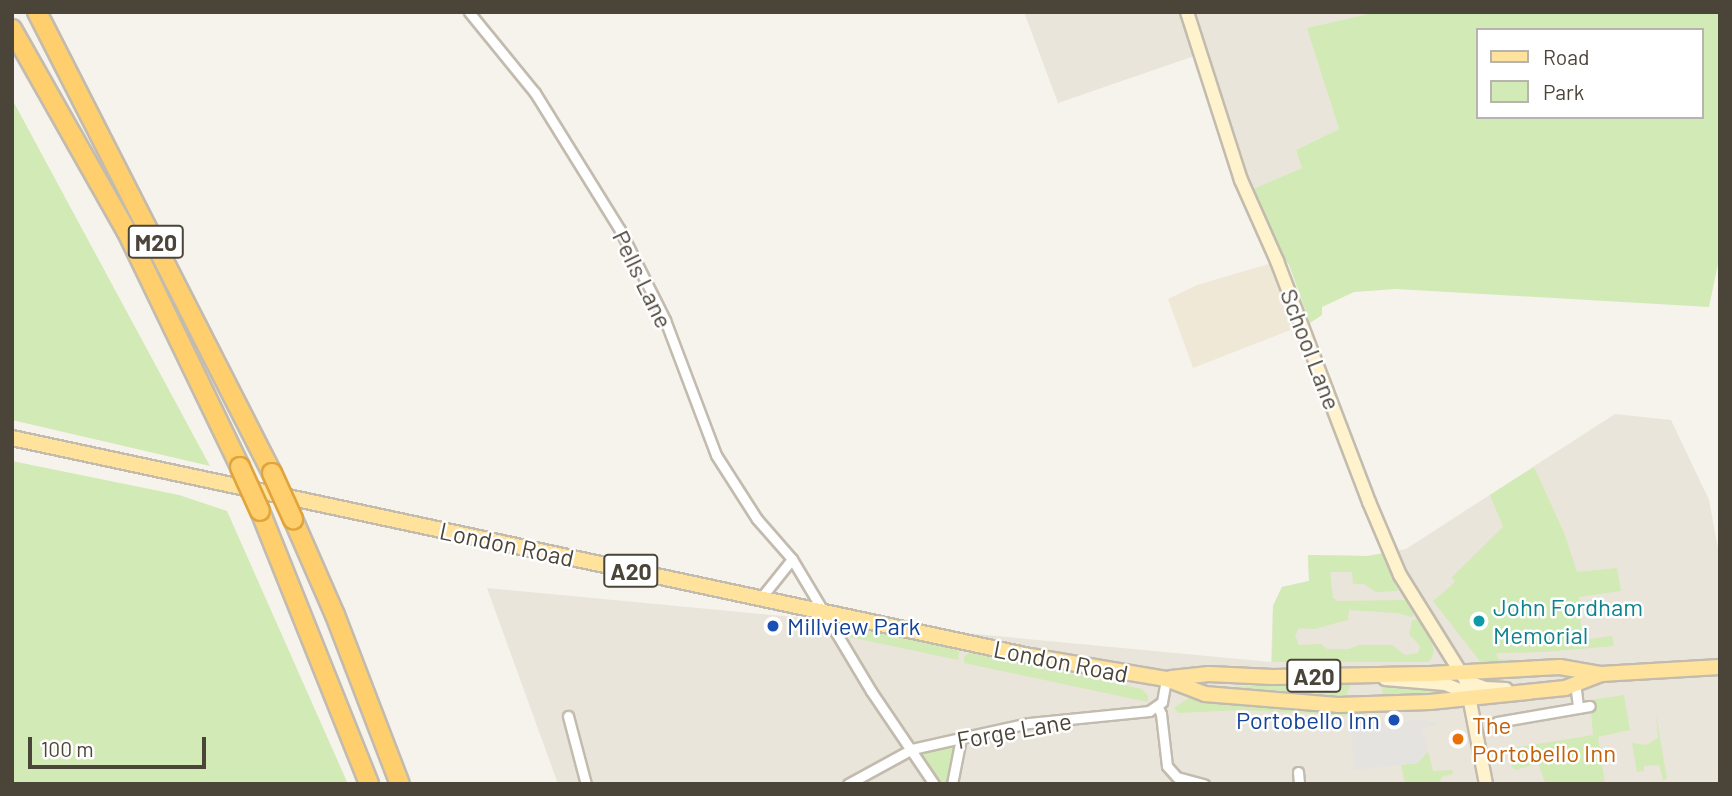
<!DOCTYPE html>
<style>
body{margin:0}
#map{position:relative;width:1732px;height:796px;overflow:hidden;background:#f6f3ec;font-family:Barlow,sans-serif}
div>[style]{position:absolute}
[style*='--x']{left:calc(var(--x)*1px);top:calc(var(--y)*1px);width:calc(var(--w)*1px);rotate:calc(var(--a)*1deg)}
.residential>*{inset:0;background:#eae5da}
.education>*{inset:0;background:#efe8d6}
.green>*{inset:0;background:#d2eab5}
.parking>*{inset:0;background:#e5e3e0}
.roads{filter:drop-shadow(2px 0 #c2bbae) drop-shadow(-2px 0 #c2bbae) drop-shadow(0 2px #c2bbae) drop-shadow(0 -2px #c2bbae)}
.street>*{height:9px;margin:-4.5px;padding:0 4.5px;transform-origin:4.5px;border-radius:4.5px;background:#fff}
.secondary>*{height:12px;margin:-6px;padding:0 6px;transform-origin:6px;border-radius:6px;background:#fff3cd}
.primary>*{height:14px;margin:-7px;padding:0 7px;transform-origin:7px;border-radius:7px;background:#ffe39c}
.highway>*{height:18px;margin:-9px;padding:0 9px;transform-origin:9px;border-radius:9px;background:#ffcf6e}
.bridges{filter:drop-shadow(2px 0 #e0a43c) drop-shadow(-2px 0 #e0a43c) drop-shadow(0 2px #e0a43c) drop-shadow(0 -2px #e0a43c)}
.highway-bridge>*{height:18px;margin:-9px;padding:0 9px;transform-origin:9px;border-radius:9px;background:#ffcf6e}
.dots>*{width:19px;height:19px;translate:-50% -50%;box-sizing:border-box;border:4px solid #fff;border-radius:50%}
span{translate:-50% -50%;white-space:nowrap;text-align:center;line-height:1.15;-webkit-text-stroke:5px #fff;paint-order:stroke}
.shield-label span{padding:2px 5px;background:#fff;border:2px solid;border-radius:5px;-webkit-text-stroke-width:0}
.shield-label{font-size:23px;color:#4b4439;font-weight:700}
.street-label{font-size:24px;color:#4b4439}
.culture-label{font-size:24px;color:#0d838f}
.left{translate:0 -50%;text-align:left}
.transit-label{font-size:24px;color:#164399}
.right{translate:-100% -50%;text-align:right}
.food-label{font-size:24px;color:#c56008}
.frame{position:absolute;inset:0;border:14px solid #4b4439;pointer-events:none}
.legend{position:absolute;left:1476px;top:28px;width:228px;height:91px;box-sizing:border-box;background:#fff;border:2px solid #b7b4b0;margin:0;padding:9px 12px;list-style:none;font-size:21px;color:#4b4439}
.legend li{display:flex;align-items:center;gap:14px;height:35px}
.legend b{width:35px;border:2px solid #b7b4b0}
.scale{position:absolute;left:28px;top:737px;width:178px;height:32px;box-sizing:border-box;border:4px solid #4b4439;border-top:0;padding-left:9px;font-size:21px;line-height:24px;white-space:nowrap;color:#4b4439;-webkit-text-stroke:5px #fff;paint-order:stroke}
</style>
<div id="map">
<div class="residential">
<div style="clip-path:polygon(1024px 12px,1376px 12px,1308px 28px,1339px 129px,1296px 150px,1303px 168px,1253px 189px,1246px 177px,1206px 52px,1058px 103px)"></div>
<div style="clip-path:polygon(1615px 414px,1671px 420px,1709px 500px,1720px 559px,1720px 784px,558px 784px,487px 588px,1271px 662px,1273px 606px,1282px 587px,1309px 581px,1308px 555px,1368px 556px,1406px 549px)"></div>
</div>
<div class="education">
<div style="clip-path:polygon(1272px 263px,1285px 311px,1293px 329px,1193px 368px,1168px 299px,1197px 285px)"></div>
</div>
<div class="green">
<div style="clip-path:polygon(evenodd,1376px 12px,1720px 12px,1720px 254px,1709px 307px,1396px 289px,1354px 292px,1322px 307px,1322px 315px,1310px 323px,1289px 265px,1282px 256px,1253px 189px,1302px 168px,1296px 150px,1339px 129px,1307px 28px,1376px 12px,1478px 30px,1702px 30px,1702px 117px,1478px 117px,1478px 30px)"></div>
<div style="clip-path:polygon(12px 99px,210px 466px,12px 420px)"></div>
<div style="clip-path:polygon(12px 461px,179px 495px,227px 511px,348px 784px,12px 784px)"></div>
<div style="clip-path:polygon(1534px 467px,1565px 535px,1577px 572px,1617px 568px,1621px 591px,1579px 597px,1582px 640px,1612px 636px,1614px 646px,1545px 652px,1496px 653px,1498px 659px,1515px 660px,1502px 666px,1482px 664px,1433px 601px,1455px 582px,1452px 577px,1503px 527px,1490px 495px)"></div>
<div style="clip-path:polygon(1384px 553px,1398px 591px,1376px 592px,1364px 584px,1353px 584px,1352px 572px,1330px 572px,1333px 598px,1338px 601px,1410px 600px,1415px 612px,1412px 617px,1397px 613px,1349px 610px,1348px 620px,1314px 629px,1299px 628px,1295px 636px,1299px 645px,1321px 644px,1327px 649px,1349px 649px,1359px 645px,1392px 645px,1405px 655px,1418px 653px,1420px 646px,1409px 634px,1412px 621px,1420px 617px,1431px 638px,1434px 652px,1431px 659px,1428px 662px,1272px 662px,1273px 606px,1282px 587px,1309px 581px,1308px 555px,1368px 556px)"></div>
<div style="clip-path:polygon(846px 626px,952px 648px,959px 652px,958px 660px,845px 636px,843px 629px)"></div>
<div style="clip-path:polygon(969px 652px,1142px 689px,1148px 696px,1148px 702px,964px 663px,964px 657px)"></div>
<div style="clip-path:polygon(1352px 681px,1346px 696px,1232px 687px)"></div>
<div style="clip-path:polygon(1382px 682px,1447px 690px,1444px 694px,1383px 698px)"></div>
<div style="clip-path:polygon(1624px 695px,1630px 730px,1598px 737px,1605px 784px,1542px 784px,1545px 782px,1538px 763px,1516px 770px,1512px 767px,1508px 749px,1593px 735px,1590px 700px)"></div>
<div style="clip-path:polygon(1189px 698px,1340px 711px,1349px 716px,1243px 710px,1178px 713px,1174px 708px)"></div>
<div style="clip-path:polygon(1656px 714px,1667px 779px,1663px 780px,1659px 765px,1644px 766px,1644px 771px,1637px 772px,1632px 743px,1646px 745px,1658px 738px)"></div>
<div style="clip-path:polygon(950px 745px,954px 749px,948px 784px,938px 784px,921px 754px,930px 749px)"></div>
<div style="clip-path:polygon(1428px 751px,1433px 771px,1452px 770px,1453px 774px,1441px 777px,1440px 784px,1405px 784px,1401px 765px,1418px 763px)"></div>
</div>
<div class="parking">
<div style="clip-path:polygon(1419px 720px,1439px 723px,1422px 730px,1428px 751px,1418px 763px,1354px 770px,1351px 726px)"></div>
</div>
<div class="roads">
<div class="street">
<div style="--x:469;--y:12;--w:104;--a:50.8"></div>
<div style="--x:535;--y:93;--w:161;--a:58.2"></div>
<div style="--x:620;--y:230;--w:101;--a:63.4"></div>
<div style="--x:665;--y:320;--w:144;--a:69.3"></div>
<div style="--x:716;--y:455;--w:76;--a:57.4"></div>
<div style="--x:757;--y:519;--w:53;--a:48.8"></div>
<div style="--x:792;--y:559;--w:154;--a:59.1"></div>
<div style="--x:871;--y:691;--w:112;--a:55.9"></div>
<div style="--x:760;--y:599;--w:51;--a:-51.3"></div>
<div style="--x:1575;--y:682;--w:26;--a:83"></div>
<div style="--x:1158;--y:707;--w:8;--a:67"></div>
<div style="--x:1161;--y:714;--w:52;--a:83.4"></div>
<div style="--x:1167;--y:766;--w:15;--a:48"></div>
<div style="--x:1177;--y:777;--w:28;--a:15"></div>
<div style="--x:568;--y:716;--w:70;--a:75.2"></div>
<div style="--x:1497;--y:722;--w:94;--a:-9.8"></div>
<div style="--x:1298;--y:772;--w:12;--a:85"></div>
<div style="--x:848;--y:784;--w:73;--a:-28.7"></div>
<div style="--x:912;--y:749;--w:50;--a:-12.7"></div>
<div style="--x:961;--y:738;--w:70;--a:-12.4"></div>
<div style="--x:1029;--y:723;--w:121;--a:-5.7"></div>
<div style="--x:1149;--y:711;--w:16;--a:-35"></div>
<div style="--x:1162;--y:702;--w:23;--a:-80"></div>
<div style="--x:952;--y:784;--w:47;--a:-78.9"></div>
</div>
<div class="secondary">
<div style="--x:1187;--y:12;--w:176;--a:72.2"></div>
<div style="--x:1241;--y:180;--w:89;--a:66"></div>
<div style="--x:1277;--y:261;--w:258;--a:69.1"></div>
<div style="--x:1369;--y:502;--w:79;--a:67"></div>
<div style="--x:1400;--y:575;--w:125;--a:58.1"></div>
<div style="--x:1466;--y:681;--w:105;--a:79"></div>
<div style="--x:1385;--y:679;--w:60;--a:4.8"></div>
<div style="--x:1445;--y:684;--w:27;--a:22"></div>
<div style="--x:1466;--y:681;--w:20;--a:20"></div>
<div style="--x:1485;--y:688;--w:21;--a:3"></div>
</div>
<div class="primary">
<div style="--x:12;--y:438;--w:1041;--a:12.09"></div>
<div style="--x:1030;--y:656;--w:138;--a:9.6"></div>
<div style="--x:1166;--y:679;--w:42;--a:21"></div>
<div style="--x:1205;--y:694;--w:133;--a:4.7"></div>
<div style="--x:1338;--y:705;--w:92;--a:-1.9"></div>
<div style="--x:1430;--y:702;--w:136;--a:-5.9"></div>
<div style="--x:1565;--y:688;--w:39;--a:-21"></div>
<div style="--x:1171;--y:678;--w:38;--a:-6"></div>
<div style="--x:1209;--y:674;--w:64;--a:2.7"></div>
<div style="--x:1273;--y:677;--w:157;--a:-1.1"></div>
<div style="--x:1430;--y:674;--w:130;--a:-3.1"></div>
<div style="--x:1560;--y:667;--w:42;--a:9.7"></div>
<div style="--x:1601;--y:674;--w:119;--a:-3.4"></div>
</div>
<div class="highway">
<div style="--x:37;--y:12;--w:517;--a:62.99"></div>
<div style="--x:12;--y:29;--w:233;--a:60.5"></div>
<div style="--x:127;--y:232;--w:261;--a:64.3"></div>
<div style="--x:260;--y:511;--w:294;--a:68.2"></div>
<div style="--x:293;--y:519;--w:105;--a:66.4"></div>
<div style="--x:335;--y:615;--w:181;--a:69"></div>
</div>
</div>
<div class="bridges">
<div class="highway-bridge">
<div style="--x:240;--y:467;--w:48;--a:65.6"></div>
<div style="--x:272;--y:473;--w:51;--a:65.5"></div>
</div>
</div>
<div class="dots">
<div style="left:1479px;top:621px;background:#0f9aa8"></div>
<div style="left:773px;top:626px;background:#1a4fb4"></div>
<div style="left:1394px;top:720px;background:#1a4fb4"></div>
<div style="left:1458px;top:739px;background:#e8710a"></div>
</div>
<div class="shield-label">
<span style="left:156px;top:242px">M20</span>
<span style="left:631px;top:571px">A20</span>
<span style="left:1314px;top:676px">A20</span>
</div>
<div class="street-label">
<span style="left:643px;top:279px;rotate:64deg">Pells Lane</span>
<span style="left:1311px;top:349px;rotate:69deg">School Lane</span>
<span style="left:507px;top:544px;rotate:12deg">London Road</span>
<span style="left:1061px;top:661px;rotate:11deg">London Road</span>
<span style="left:1014px;top:730px;rotate:-10deg">Forge Lane</span>
</div>
<div class="culture-label">
<span class="left" style="left:1493px;top:621px">John Fordham<br>Memorial</span>
</div>
<div class="transit-label">
<span class="left" style="left:787px;top:626px">Millview Park</span>
<span class="right" style="left:1380px;top:720px">Portobello Inn</span>
</div>
<div class="food-label">
<span class="left" style="left:1472px;top:739px">The<br>Portobello Inn</span>
</div>
<div class="frame"></div>
<ul class="legend">
<li><b style="height:9px;background:#ffe39c"></b>Road</li>
<li><b style="height:19px;background:#d2eab5"></b>Park</li>
</ul>
<div class="scale">100 m</div>
</div>
